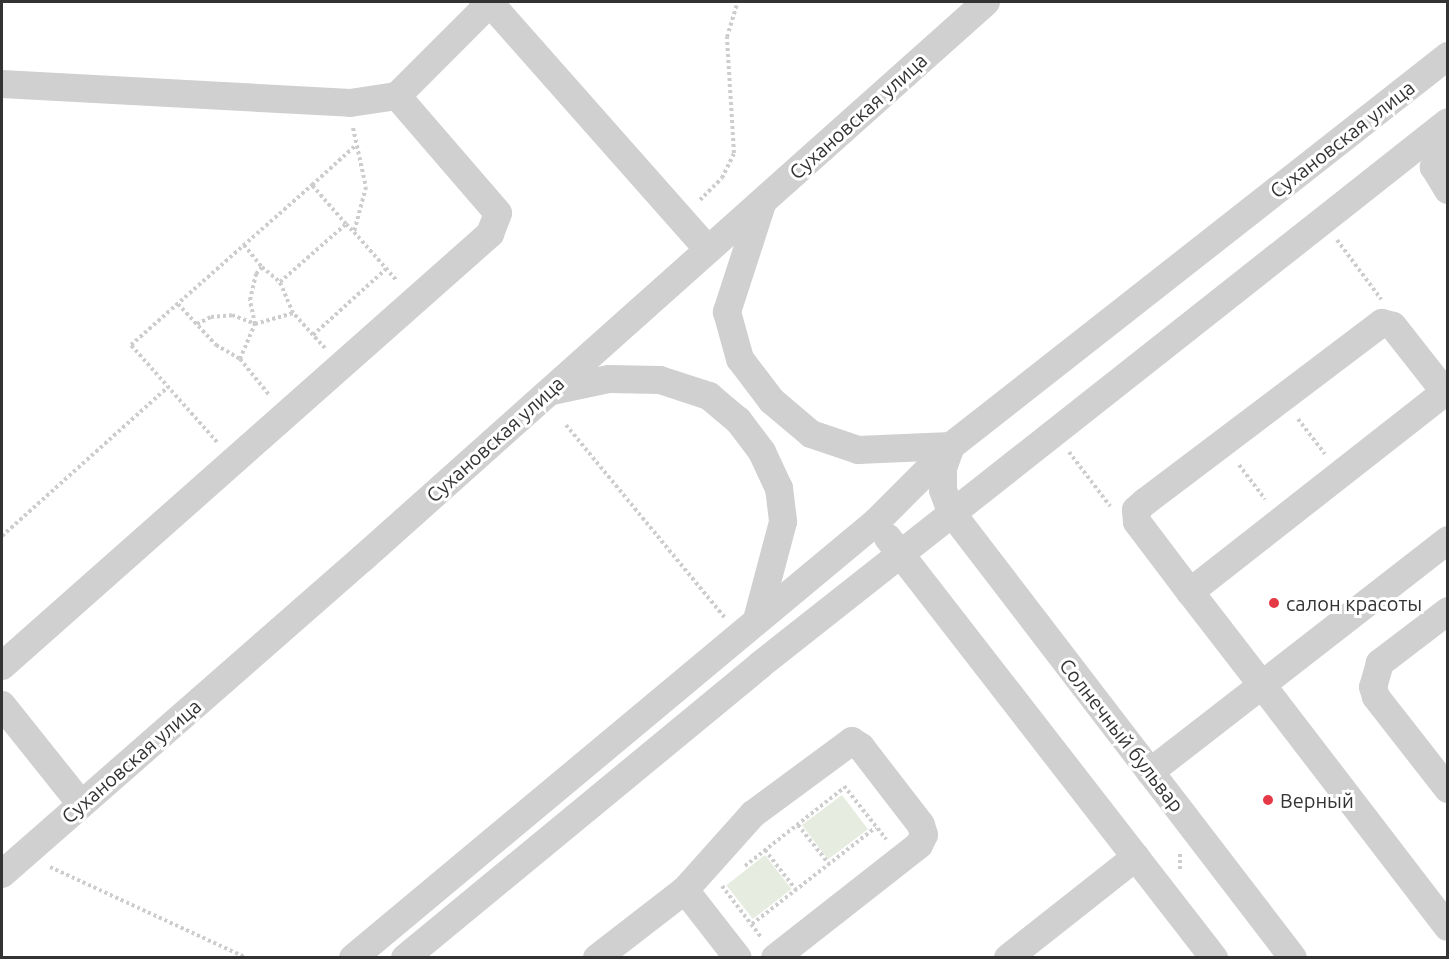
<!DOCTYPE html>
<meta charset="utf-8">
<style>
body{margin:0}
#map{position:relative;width:1449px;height:959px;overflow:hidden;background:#fff;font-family:Ubuntu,sans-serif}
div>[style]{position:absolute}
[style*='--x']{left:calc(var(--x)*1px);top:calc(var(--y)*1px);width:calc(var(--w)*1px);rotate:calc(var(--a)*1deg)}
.green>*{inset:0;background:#e6ecdf;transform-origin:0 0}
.path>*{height:4px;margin-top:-2px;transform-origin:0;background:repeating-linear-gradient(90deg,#cdcdcd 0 3px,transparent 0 6px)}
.minor>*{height:28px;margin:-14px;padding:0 14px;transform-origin:14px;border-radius:14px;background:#d0d0d0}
.dots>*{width:16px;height:16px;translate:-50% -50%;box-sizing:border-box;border:3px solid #fff;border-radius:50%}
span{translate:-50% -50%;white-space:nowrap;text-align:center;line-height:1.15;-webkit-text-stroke:6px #fff;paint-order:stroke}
.street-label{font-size:20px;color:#333}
.poi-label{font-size:20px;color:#333}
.left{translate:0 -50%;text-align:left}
.frame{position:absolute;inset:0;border:3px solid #333;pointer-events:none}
</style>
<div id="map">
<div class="green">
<div style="left:842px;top:795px;width:43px;height:50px;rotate:53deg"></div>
<div style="left:765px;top:855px;width:43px;height:49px;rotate:52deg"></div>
</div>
<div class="path">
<div style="--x:353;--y:128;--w:60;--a:77.6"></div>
<div style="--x:366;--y:187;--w:47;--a:104.9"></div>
<div style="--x:354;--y:232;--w:65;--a:48.7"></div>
<div style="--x:700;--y:200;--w:31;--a:-45"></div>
<div style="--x:722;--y:178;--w:28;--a:-64"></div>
<div style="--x:734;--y:153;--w:116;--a:-93.5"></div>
<div style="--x:727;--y:37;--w:37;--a:-73"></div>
<div style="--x:346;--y:224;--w:52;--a:-131.1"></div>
<div style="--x:312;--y:185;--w:58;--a:-42.2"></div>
<div style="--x:1337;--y:240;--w:74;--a:53.3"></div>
<div style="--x:244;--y:245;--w:28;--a:51"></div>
<div style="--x:178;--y:304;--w:56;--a:47.2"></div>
<div style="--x:216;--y:345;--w:28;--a:30"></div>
<div style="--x:240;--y:359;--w:48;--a:51"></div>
<div style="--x:197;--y:324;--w:16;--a:-27"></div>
<div style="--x:211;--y:317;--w:21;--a:-5"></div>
<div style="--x:232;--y:315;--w:25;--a:21"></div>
<div style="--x:255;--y:324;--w:25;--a:-102"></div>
<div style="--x:250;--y:300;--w:27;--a:-77"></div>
<div style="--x:256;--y:274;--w:9;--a:-49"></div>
<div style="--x:262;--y:267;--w:23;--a:40"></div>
<div style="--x:313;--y:335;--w:30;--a:-132"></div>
<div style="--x:293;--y:313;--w:34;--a:-113"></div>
<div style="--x:280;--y:282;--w:88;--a:-41.3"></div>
<div style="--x:346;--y:224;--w:11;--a:45"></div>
<div style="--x:325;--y:348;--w:18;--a:-133"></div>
<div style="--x:313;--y:335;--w:98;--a:-42.1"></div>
<div style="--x:240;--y:359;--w:38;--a:-67"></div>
<div style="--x:255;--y:324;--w:40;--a:-16"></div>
<div style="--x:1298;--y:419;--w:44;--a:52.4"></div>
<div style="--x:566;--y:425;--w:249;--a:50.5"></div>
<div style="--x:217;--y:442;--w:130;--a:-131.6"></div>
<div style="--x:131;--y:345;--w:242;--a:-41.5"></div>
<div style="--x:1069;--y:452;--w:68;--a:52.8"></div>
<div style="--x:1239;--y:465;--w:43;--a:52.6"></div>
<div style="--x:2;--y:536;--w:223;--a:-41.9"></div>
<div style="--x:844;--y:786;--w:68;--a:51.6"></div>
<div style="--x:798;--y:825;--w:50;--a:51.5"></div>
<div style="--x:765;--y:850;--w:51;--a:52.2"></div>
<div style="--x:1180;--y:854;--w:16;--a:90"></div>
<div style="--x:745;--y:866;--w:127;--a:-38.3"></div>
<div style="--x:50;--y:867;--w:217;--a:24.8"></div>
<div style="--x:722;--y:886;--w:64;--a:52.6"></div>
<div style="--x:752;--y:924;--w:157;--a:-38"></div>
</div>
<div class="minor">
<div style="--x:483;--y:2;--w:7;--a:8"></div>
<div style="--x:490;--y:3;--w:329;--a:48.5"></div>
<div style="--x:2;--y:84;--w:349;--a:3.1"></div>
<div style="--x:350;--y:103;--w:48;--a:-8.5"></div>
<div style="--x:397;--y:96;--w:132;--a:-45"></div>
<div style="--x:1448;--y:152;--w:21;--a:133"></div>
<div style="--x:1434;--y:167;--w:27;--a:59"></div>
<div style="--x:762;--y:204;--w:114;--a:108"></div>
<div style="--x:727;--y:312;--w:49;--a:74.5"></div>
<div style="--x:740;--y:359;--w:53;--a:52.7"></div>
<div style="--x:772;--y:401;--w:51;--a:40.2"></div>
<div style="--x:811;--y:434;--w:50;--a:18.8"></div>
<div style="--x:858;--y:450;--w:93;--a:-2.5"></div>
<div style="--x:552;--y:391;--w:58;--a:-11.9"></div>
<div style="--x:609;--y:379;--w:51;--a:1.1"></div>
<div style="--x:660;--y:380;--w:52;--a:18.1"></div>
<div style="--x:709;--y:396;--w:38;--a:40"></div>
<div style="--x:738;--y:420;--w:40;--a:53"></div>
<div style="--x:762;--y:452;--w:40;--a:65"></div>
<div style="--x:779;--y:488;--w:34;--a:83"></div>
<div style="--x:783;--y:522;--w:101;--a:104.9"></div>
<div style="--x:888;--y:538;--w:532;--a:52.18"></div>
<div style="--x:1448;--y:540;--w:236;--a:142.1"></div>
<div style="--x:1262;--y:685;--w:305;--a:52.5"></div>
<div style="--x:1190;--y:592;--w:88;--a:-127.1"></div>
<div style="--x:1137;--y:522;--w:12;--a:-95"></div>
<div style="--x:1136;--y:510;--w:12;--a:-42"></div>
<div style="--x:1145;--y:502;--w:297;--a:-37.1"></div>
<div style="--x:1382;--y:323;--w:11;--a:15"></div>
<div style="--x:1393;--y:326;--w:84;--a:51.8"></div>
<div style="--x:1448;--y:611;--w:86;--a:142.6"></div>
<div style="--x:1380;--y:663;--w:25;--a:106"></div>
<div style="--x:1373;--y:687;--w:10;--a:73"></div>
<div style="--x:1376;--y:697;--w:117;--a:52"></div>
<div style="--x:2;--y:666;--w:652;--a:-41.52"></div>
<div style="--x:490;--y:234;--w:22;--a:-69"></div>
<div style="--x:498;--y:213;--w:155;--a:-130.8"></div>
<div style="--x:2;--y:705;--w:127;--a:51.4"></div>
<div style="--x:1150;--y:772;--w:142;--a:-37.8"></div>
<div style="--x:1262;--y:685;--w:118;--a:-127.7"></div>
<div style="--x:1190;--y:592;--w:324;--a:-38.1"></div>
<div style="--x:1445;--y:392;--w:4;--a:45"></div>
<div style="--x:2;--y:874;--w:480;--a:-41.2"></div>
<div style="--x:363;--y:558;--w:835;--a:-41.75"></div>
<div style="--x:685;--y:890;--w:86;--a:52.1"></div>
<div style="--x:353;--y:958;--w:681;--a:-39.82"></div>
<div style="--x:876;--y:522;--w:105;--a:-45"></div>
<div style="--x:405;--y:958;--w:460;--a:-39.5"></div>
<div style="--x:760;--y:665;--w:876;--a:-38.28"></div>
<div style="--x:597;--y:958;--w:111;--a:-37.7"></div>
<div style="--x:685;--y:890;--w:102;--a:-48.2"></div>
<div style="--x:753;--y:814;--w:123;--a:-36.4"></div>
<div style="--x:852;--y:741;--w:11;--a:34"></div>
<div style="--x:861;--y:747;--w:98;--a:52.4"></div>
<div style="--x:921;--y:825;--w:10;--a:73"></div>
<div style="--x:924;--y:835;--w:11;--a:117"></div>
<div style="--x:919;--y:845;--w:183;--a:141.9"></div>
<div style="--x:1008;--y:958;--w:163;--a:-38.3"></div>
<div style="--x:1293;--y:958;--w:562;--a:-127.48"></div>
<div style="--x:951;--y:512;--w:23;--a:-110"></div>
<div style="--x:943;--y:490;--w:22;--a:-90"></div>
<div style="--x:943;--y:468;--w:23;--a:-70"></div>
<div style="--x:951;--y:446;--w:632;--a:-38.12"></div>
</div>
<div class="dots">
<div style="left:1274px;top:603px;background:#e63946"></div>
<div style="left:1268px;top:800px;background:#e63946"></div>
</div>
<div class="street-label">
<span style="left:858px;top:116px;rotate:-42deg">Сухановская улица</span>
<span style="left:1342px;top:139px;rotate:-38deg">Сухановская улица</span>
<span style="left:495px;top:439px;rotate:-42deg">Сухановская улица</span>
<span style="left:1122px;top:735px;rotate:52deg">Солнечный бульвар</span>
<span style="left:131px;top:761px;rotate:-41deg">Сухановская улица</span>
</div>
<div class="poi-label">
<span class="left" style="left:1286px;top:603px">салон красоты</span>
<span class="left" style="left:1280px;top:800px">Верный</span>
</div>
<div class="frame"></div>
</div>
